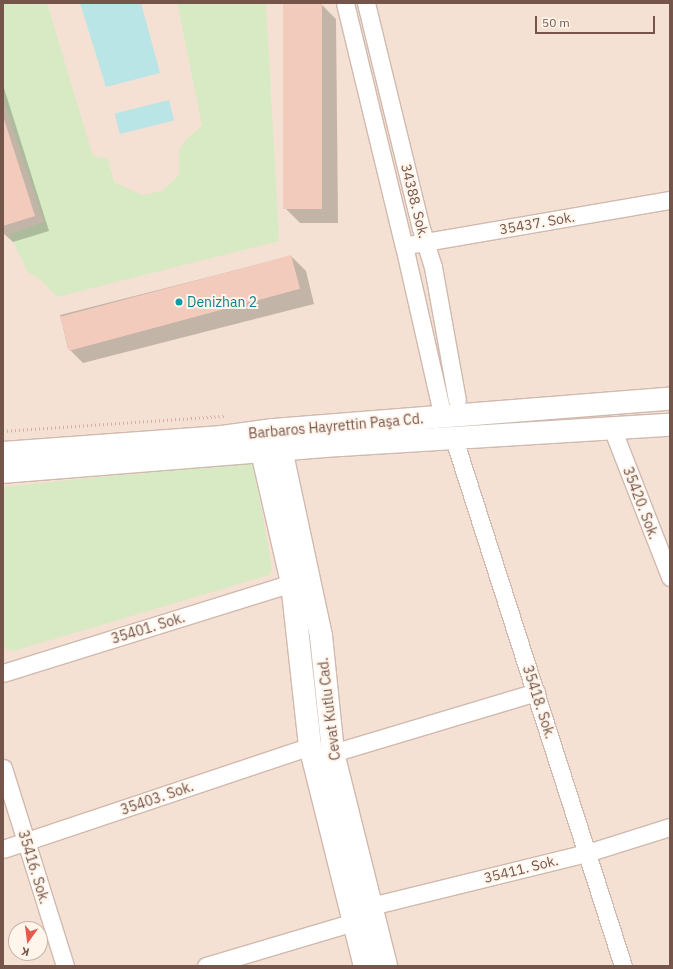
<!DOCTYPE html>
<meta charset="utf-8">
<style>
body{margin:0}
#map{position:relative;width:673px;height:969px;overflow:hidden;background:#fcf0e5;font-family:"IBM Plex Sans",sans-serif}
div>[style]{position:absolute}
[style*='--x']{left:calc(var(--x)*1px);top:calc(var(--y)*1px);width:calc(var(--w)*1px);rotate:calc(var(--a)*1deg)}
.residential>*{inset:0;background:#f4e1d3}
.green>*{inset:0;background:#d8eac3}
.water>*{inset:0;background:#b9e5e6;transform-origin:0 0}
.shadow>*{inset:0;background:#0003}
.building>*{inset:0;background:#f2cbbc;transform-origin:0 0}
.path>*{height:2.5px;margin-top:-1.25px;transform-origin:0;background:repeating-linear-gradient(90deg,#d7ae9f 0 1px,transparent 0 4px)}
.roads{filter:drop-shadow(1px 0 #d0b9ae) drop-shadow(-1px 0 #d0b9ae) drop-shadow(0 1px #d0b9ae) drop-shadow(0 -1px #d0b9ae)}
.street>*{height:17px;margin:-8.5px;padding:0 8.5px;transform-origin:8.5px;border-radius:8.5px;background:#fff}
.secondary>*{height:22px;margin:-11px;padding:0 11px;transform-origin:11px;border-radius:11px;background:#fff}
.dots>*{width:11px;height:11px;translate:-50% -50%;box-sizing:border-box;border:2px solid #fff5eb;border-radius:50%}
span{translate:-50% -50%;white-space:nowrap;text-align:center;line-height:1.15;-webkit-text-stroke:4px #fff5eb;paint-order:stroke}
.street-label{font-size:14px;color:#75544a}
.culture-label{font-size:14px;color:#0d838f}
.left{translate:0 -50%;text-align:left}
.frame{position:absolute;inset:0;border:4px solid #75544a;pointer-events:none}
.north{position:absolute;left:8px;top:921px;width:40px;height:40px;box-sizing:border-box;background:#fff5eb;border:1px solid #c8b5ab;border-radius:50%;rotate:194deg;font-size:11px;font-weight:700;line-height:16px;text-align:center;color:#75544a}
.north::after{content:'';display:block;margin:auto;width:14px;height:18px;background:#e7594a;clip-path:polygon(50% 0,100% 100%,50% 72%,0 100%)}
.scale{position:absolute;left:535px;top:16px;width:120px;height:18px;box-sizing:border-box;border:2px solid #75544a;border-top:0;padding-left:5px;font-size:12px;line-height:14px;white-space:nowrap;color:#75544a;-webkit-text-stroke:3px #fff5eb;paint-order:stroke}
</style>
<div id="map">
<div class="residential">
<div style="clip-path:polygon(evenodd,3px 3px,670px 3px,670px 966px,3px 966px,3px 3px,16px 929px,40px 929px,40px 953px,16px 953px,16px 929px)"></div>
</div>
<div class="green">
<div style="clip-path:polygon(3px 3px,47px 3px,93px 156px,108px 159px,114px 182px,142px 195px,162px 191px,179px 175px,179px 150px,186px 140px,202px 125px,177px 3px,266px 3px,279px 241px,57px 297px,41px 280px,28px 272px,9px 234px,44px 222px,3px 99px)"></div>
<div style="clip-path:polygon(253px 461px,272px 568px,269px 575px,14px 651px,3px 648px,3px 487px)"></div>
</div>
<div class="water">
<div style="clip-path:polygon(80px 3px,141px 3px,160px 73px,106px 87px)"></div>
<div style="left:169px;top:100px;width:21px;height:56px;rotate:76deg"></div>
</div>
<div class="shadow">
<div style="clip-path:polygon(321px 4px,336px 19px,338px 223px,300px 223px,286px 209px)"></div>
<div style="clip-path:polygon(3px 85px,49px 231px,13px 242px,3px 233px)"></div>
<div style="clip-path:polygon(291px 256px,306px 271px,314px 304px,83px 363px,68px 348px,60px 315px)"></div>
</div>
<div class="building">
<div style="left:283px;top:3px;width:39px;height:206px"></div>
<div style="clip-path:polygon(3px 116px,35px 216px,3px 226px)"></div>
<div style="left:291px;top:255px;width:35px;height:239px;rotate:75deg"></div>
</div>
<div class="path">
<div style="--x:3;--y:431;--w:223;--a:-3.9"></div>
</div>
<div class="roads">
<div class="street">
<div style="--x:345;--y:3;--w:250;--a:76.4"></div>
<div style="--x:404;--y:246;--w:175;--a:77.2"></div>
<div style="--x:366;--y:3;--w:232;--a:76.3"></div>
<div style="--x:421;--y:228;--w:41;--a:72.9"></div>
<div style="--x:433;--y:267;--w:135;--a:79.8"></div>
<div style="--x:414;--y:244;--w:260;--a:-9.8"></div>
<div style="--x:612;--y:428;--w:160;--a:68.7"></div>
<div style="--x:454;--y:439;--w:553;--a:72.22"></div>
<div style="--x:3;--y:673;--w:303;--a:-17.3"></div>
<div style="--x:333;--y:753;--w:212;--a:-16.7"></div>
<div style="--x:3;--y:768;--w:207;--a:72.6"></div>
<div style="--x:3;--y:849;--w:324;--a:-18.5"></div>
<div style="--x:371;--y:906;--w:222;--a:-13.8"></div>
<div style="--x:587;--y:853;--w:87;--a:-17.4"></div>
<div style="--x:206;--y:966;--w:154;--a:-16.6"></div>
</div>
<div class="secondary">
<div style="--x:281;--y:449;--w:191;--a:77.9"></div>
<div style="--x:321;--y:636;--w:118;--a:84.1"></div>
<div style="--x:333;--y:753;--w:219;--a:76"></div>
<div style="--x:262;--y:452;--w:134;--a:77.1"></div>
<div style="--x:292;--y:583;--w:164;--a:83.7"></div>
<div style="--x:310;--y:746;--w:227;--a:76"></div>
<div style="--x:3;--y:453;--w:220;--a:-4.2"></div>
<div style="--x:222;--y:437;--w:50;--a:-8"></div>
<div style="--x:272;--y:430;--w:399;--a:-4.5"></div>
<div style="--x:3;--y:472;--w:337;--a:-4.6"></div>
<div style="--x:339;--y:445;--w:332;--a:-3.5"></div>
</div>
</div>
<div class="dots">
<div style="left:179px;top:302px;background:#0f9aa8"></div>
</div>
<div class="street-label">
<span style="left:415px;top:201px;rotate:76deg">34388. Sok.</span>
<span style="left:537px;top:223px;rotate:-10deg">35437. Sok.</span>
<span style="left:336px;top:426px;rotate:-5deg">Barbaros Hayrettin Paşa Cd.</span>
<span style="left:641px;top:503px;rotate:69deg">35420. Sok.</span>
<span style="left:148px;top:628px;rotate:-17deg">35401. Sok.</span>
<span style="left:539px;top:702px;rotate:72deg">35418. Sok.</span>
<span style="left:329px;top:709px;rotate:-97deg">Cevat Kutlu Cad.</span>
<span style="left:157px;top:798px;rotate:-19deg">35403. Sok.</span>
<span style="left:34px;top:867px;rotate:73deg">35416. Sok.</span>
<span style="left:521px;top:869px;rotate:-14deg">35411. Sok.</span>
</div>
<div class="culture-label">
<span class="left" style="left:187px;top:302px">Denizhan 2</span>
</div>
<div class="frame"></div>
<div class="north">K</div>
<div class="scale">50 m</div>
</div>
